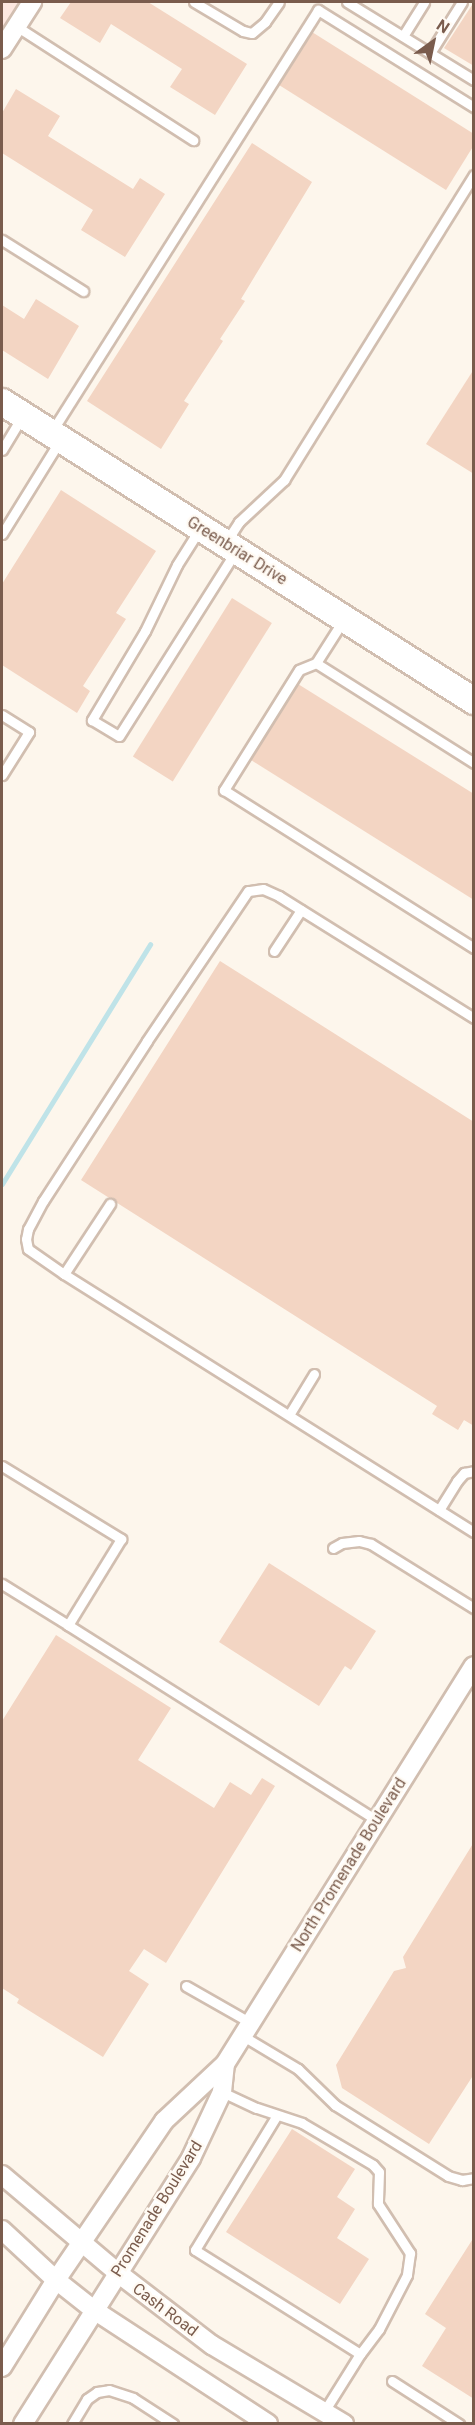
<!DOCTYPE html>
<style>
body{margin:0}
#map{position:relative;width:475px;height:2425px;overflow:hidden;background:#fdf6ec;font-family:Roboto,sans-serif}
div>[style]{position:absolute}
[style*='--x']{left:calc(var(--x)*1px);top:calc(var(--y)*1px);width:calc(var(--w)*1px);rotate:calc(var(--a)*1deg)}
.commercial>*{inset:0;background:#fde8e0}
.stream>*{height:5px;margin:-2.5px;padding:0 2.5px;transform-origin:2.5px;border-radius:2.5px;background:#bfe3e8}
.building>*{inset:0;background:#f3d5c3;transform-origin:0 0}
.roads{filter:drop-shadow(2px 0 #d1beb0) drop-shadow(-2px 0 #d1beb0) drop-shadow(0 2px #d1beb0) drop-shadow(0 -2px #d1beb0)}
.lane>*{height:9px;margin:-4.5px;padding:0 4.5px;transform-origin:4.5px;border-radius:4.5px;background:#fff}
.street>*{height:18px;margin:-9px;padding:0 9px;transform-origin:9px;border-radius:9px;background:#fff}
.secondary>*{height:26px;margin:-13px;padding:0 13px;transform-origin:13px;border-radius:13px;background:#fff}
span{translate:-50% -50%;white-space:nowrap;text-align:center;line-height:1.15;-webkit-text-stroke:4.5px #fffaf3;paint-order:stroke}
.street-label{font-size:16px;color:#7a5c4d}
.frame{position:absolute;inset:0;border:3px solid #7a5c4d;pointer-events:none}
.north{position:absolute;left:403px;top:12px;width:60px;height:60px;-webkit-text-stroke:4px #fffaf3;paint-order:stroke;rotate:33deg;font-size:16px;font-weight:700;line-height:24px;text-align:center;color:#7a5c4d}
.north::after{content:'';display:block;margin:auto;width:21px;height:27px;background:#7a5c4d;clip-path:polygon(50% 0,100% 100%,50% 72%,0 100%)}
</style>
<div id="map">
<div class="commercial">
<div style="clip-path:polygon(2px 2px,32px 2px,2px 49px)"></div>
</div>
<div class="stream">
<div style="--x:2;--y:1184;--w:282;--a:-58.3"></div>
</div>
<div class="building">
<div style="clip-path:polygon(71px 2px,148px 2px,247px 64px,215px 115px,170px 87px,182px 69px,111px 24px,100px 43px,60px 18px)"></div>
<div style="clip-path:polygon(474px 2px,474px 66px,444px 48px)"></div>
<div style="clip-path:polygon(312px 32px,474px 134px,474px 145px,446px 190px,279px 85px)"></div>
<div style="clip-path:polygon(16px 89px,60px 116px,48px 136px,133px 189px,140px 178px,165px 194px,125px 257px,81px 230px,93px 210px,2px 153px,2px 113px)"></div>
<div style="clip-path:polygon(252px 143px,312px 182px,241px 299px,245px 301px,220px 339px,223px 341px,184px 401px,189px 404px,161px 449px,87px 401px)"></div>
<div style="clip-path:polygon(36px 299px,79px 326px,48px 379px,2px 350px,2px 305px,24px 319px)"></div>
<div style="clip-path:polygon(474px 369px,474px 474px,426px 444px)"></div>
<div style="clip-path:polygon(61px 490px,156px 551px,116px 613px,126px 619px,83px 686px,90px 691px,77px 713px,2px 665px,2px 584px)"></div>
<div style="left:232px;top:598px;width:47px;height:187px;rotate:32deg"></div>
<div style="clip-path:polygon(298px 684px,474px 794px,474px 900px,251px 760px)"></div>
<div style="clip-path:polygon(220px 961px,474px 1122px,474px 1426px,464px 1420px,458px 1430px,432px 1414px,437px 1406px,81px 1180px)"></div>
<div style="clip-path:polygon(269px 1563px,376px 1631px,351px 1670px,345px 1666px,319px 1706px,219px 1642px)"></div>
<div style="clip-path:polygon(56px 1635px,171px 1708px,138px 1760px,214px 1808px,230px 1782px,251px 1795px,262px 1778px,275px 1786px,166px 1963px,144px 1949px,129px 1971px,149px 1984px,103px 2057px,17px 2003px,19px 1999px,2px 1988px,2px 1721px)"></div>
<div style="clip-path:polygon(474px 1842px,474px 2074px,429px 2144px,342px 2088px,336px 2065px,394px 1971px,406px 1968px,403px 1957px)"></div>
<div style="clip-path:polygon(292px 2129px,355px 2169px,337px 2197px,355px 2209px,337px 2238px,369px 2259px,340px 2304px,226px 2232px)"></div>
<div style="clip-path:polygon(474px 2237px,474px 2399px,422px 2366px,446px 2328px,425px 2314px)"></div>
</div>
<div class="roads">
<div class="lane">
<div style="--x:194;--y:2;--w:57;--a:30.6"></div>
<div style="--x:243;--y:31;--w:9;--a:13"></div>
<div style="--x:252;--y:33;--w:17;--a:-40"></div>
<div style="--x:265;--y:22;--w:24;--a:-55"></div>
<div style="--x:347;--y:2;--w:149;--a:31.6"></div>
<div style="--x:16;--y:26;--w:211;--a:32.8"></div>
<div style="--x:403;--y:36;--w:40;--a:-58"></div>
<div style="--x:430;--y:53;--w:60;--a:-57.9"></div>
<div style="--x:2;--y:240;--w:96;--a:32.2"></div>
<div style="--x:52;--y:431;--w:498;--a:-57.7"></div>
<div style="--x:318;--y:10;--w:184;--a:31.9"></div>
<div style="--x:2;--y:450;--w:39;--a:-59"></div>
<div style="--x:199;--y:530;--w:41;--a:122.2"></div>
<div style="--x:177;--y:565;--w:73;--a:115.9"></div>
<div style="--x:145;--y:631;--w:104;--a:120.8"></div>
<div style="--x:92;--y:720;--w:31;--a:31"></div>
<div style="--x:119;--y:736;--w:219;--a:-57.7"></div>
<div style="--x:2;--y:534;--w:108;--a:-58.2"></div>
<div style="--x:226;--y:542;--w:24;--a:-57"></div>
<div style="--x:239;--y:522;--w:62;--a:-43"></div>
<div style="--x:284;--y:480;--w:359;--a:-58.1"></div>
<div style="--x:344;--y:619;--w:52;--a:122.5"></div>
<div style="--x:316;--y:663;--w:18;--a:158"></div>
<div style="--x:299;--y:670;--w:142;--a:122"></div>
<div style="--x:224;--y:790;--w:296;--a:32.3"></div>
<div style="--x:316;--y:663;--w:187;--a:32.3"></div>
<div style="--x:2;--y:715;--w:32;--a:32"></div>
<div style="--x:29;--y:732;--w:51;--a:122.1"></div>
<div style="--x:274;--y:951;--w:49;--a:-56.6"></div>
<div style="--x:474;--y:1018;--w:230;--a:-148"></div>
<div style="--x:279;--y:896;--w:17;--a:-156"></div>
<div style="--x:263;--y:889;--w:15;--a:172"></div>
<div style="--x:248;--y:891;--w:181;--a:124"></div>
<div style="--x:147;--y:1041;--w:191;--a:123"></div>
<div style="--x:43;--y:1201;--w:32;--a:118"></div>
<div style="--x:28;--y:1229;--w:10;--a:101"></div>
<div style="--x:26;--y:1239;--w:10;--a:79"></div>
<div style="--x:28;--y:1249;--w:44;--a:34.8"></div>
<div style="--x:64;--y:1274;--w:484;--a:32.2"></div>
<div style="--x:64;--y:1274;--w:84;--a:-56.7"></div>
<div style="--x:289;--y:1415;--w:48;--a:-58.6"></div>
<div style="--x:2;--y:1466;--w:140;--a:31.5"></div>
<div style="--x:121;--y:1539;--w:101;--a:121.6"></div>
<div style="--x:68;--y:1625;--w:365;--a:32.3"></div>
<div style="--x:439;--y:1510;--w:34;--a:-58"></div>
<div style="--x:457;--y:1481;--w:11;--a:-49"></div>
<div style="--x:464;--y:1473;--w:10;--a:-11"></div>
<div style="--x:333;--y:1548;--w:10;--a:-29"></div>
<div style="--x:342;--y:1543;--w:17;--a:-7"></div>
<div style="--x:359;--y:1541;--w:12;--a:14"></div>
<div style="--x:371;--y:1544;--w:121;--a:31.9"></div>
<div style="--x:2;--y:1584;--w:78;--a:31.8"></div>
<div style="--x:186;--y:1986;--w:75;--a:29.6"></div>
<div style="--x:243;--y:2036;--w:64;--a:31"></div>
<div style="--x:298;--y:2069;--w:52;--a:44.2"></div>
<div style="--x:335;--y:2105;--w:133;--a:32.1"></div>
<div style="--x:448;--y:2176;--w:15;--a:16"></div>
<div style="--x:462;--y:2180;--w:12;--a:-9"></div>
<div style="--x:222;--y:2092;--w:38;--a:25"></div>
<div style="--x:257;--y:2108;--w:47;--a:18.4"></div>
<div style="--x:302;--y:2123;--w:82;--a:30.6"></div>
<div style="--x:373;--y:2165;--w:9;--a:49"></div>
<div style="--x:379;--y:2172;--w:32;--a:92"></div>
<div style="--x:378;--y:2204;--w:59;--a:56.9"></div>
<div style="--x:410;--y:2253;--w:22;--a:98"></div>
<div style="--x:407;--y:2275;--w:61;--a:117.4"></div>
<div style="--x:379;--y:2329;--w:31;--a:127"></div>
<div style="--x:277;--y:2115;--w:158;--a:121.3"></div>
<div style="--x:195;--y:2250;--w:195;--a:32.2"></div>
<div style="--x:360;--y:2354;--w:66;--a:122"></div>
<div style="--x:392;--y:2381;--w:80;--a:32.7"></div>
<div style="--x:72;--y:2424;--w:29;--a:-59"></div>
<div style="--x:87;--y:2399;--w:12;--a:-35"></div>
<div style="--x:97;--y:2392;--w:12;--a:-9"></div>
<div style="--x:109;--y:2390;--w:25;--a:18"></div>
<div style="--x:133;--y:2398;--w:48;--a:33"></div>
</div>
<div class="street">
<div style="--x:2;--y:49;--w:56;--a:-57.4"></div>
<div style="--x:2;--y:2175;--w:152;--a:40.2"></div>
<div style="--x:118;--y:2273;--w:118;--a:37.5"></div>
<div style="--x:212;--y:2345;--w:154;--a:30.9"></div>
<div style="--x:2;--y:2230;--w:74;--a:42.8"></div>
<div style="--x:56;--y:2280;--w:48;--a:38.3"></div>
<div style="--x:94;--y:2310;--w:208;--a:33.2"></div>
<div style="--x:2;--y:2367;--w:102;--a:-58.2"></div>
<div style="--x:56;--y:2280;--w:192;--a:-55.8"></div>
<div style="--x:164;--y:2121;--w:83;--a:-43.1"></div>
<div style="--x:225;--y:2064;--w:469;--a:-58"></div>
<div style="--x:23;--y:2424;--w:315;--a:-57.7"></div>
<div style="--x:191;--y:2158;--w:73;--a:-64.8"></div>
<div style="--x:222;--y:2092;--w:28;--a:-84"></div>
</div>
<div class="secondary">
<div style="--x:2;--y:402;--w:559;--a:32.35"></div>
</div>
</div>
<div class="street-label">
<span style="left:237px;top:551px;rotate:32deg">Greenbriar Drive</span>
<span style="left:349px;top:1865px;rotate:-58deg">North Promenade Boulevard</span>
<span style="left:157px;top:2209px;rotate:-58deg">Promenade Boulevard</span>
<span style="left:165px;top:2310px;rotate:37deg">Cash Road</span>
</div>
<div class="frame"></div>
<div class="north">N</div>
</div>
